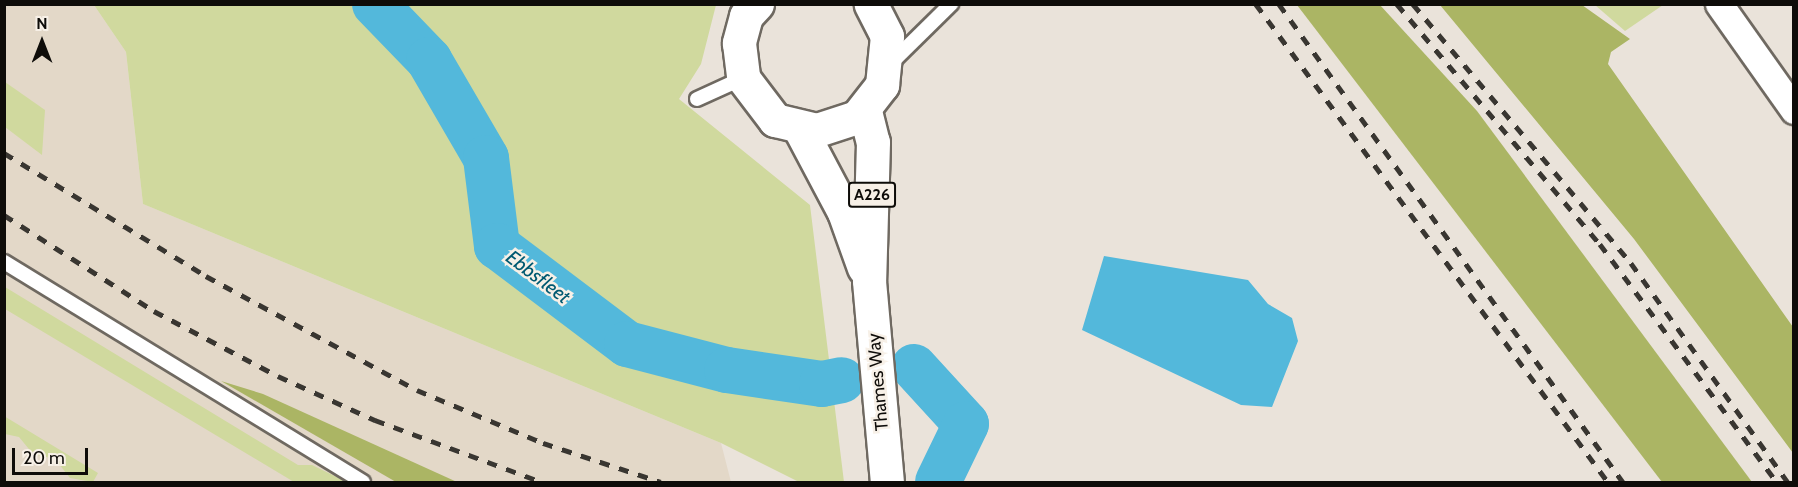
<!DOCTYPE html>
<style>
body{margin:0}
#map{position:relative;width:1798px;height:487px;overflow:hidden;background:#eae3da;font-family:Cabin,sans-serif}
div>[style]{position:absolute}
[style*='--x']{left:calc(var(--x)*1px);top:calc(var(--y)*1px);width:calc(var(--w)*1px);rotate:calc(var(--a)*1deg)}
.built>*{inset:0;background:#e3d8c8}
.green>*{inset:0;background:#d0d99e}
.forest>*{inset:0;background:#abb564}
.water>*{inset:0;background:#53b8db}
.river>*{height:46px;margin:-23px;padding:0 23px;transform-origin:23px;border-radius:23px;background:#53b8db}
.roads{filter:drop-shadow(2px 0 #6f6961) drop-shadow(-2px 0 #6f6961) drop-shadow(0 2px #6f6961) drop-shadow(0 -2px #6f6961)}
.lane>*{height:14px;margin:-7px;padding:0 7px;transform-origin:7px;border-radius:7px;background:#fff}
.street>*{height:27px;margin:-13.5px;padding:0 13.5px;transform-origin:13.5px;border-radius:13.5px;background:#fff}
.primary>*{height:33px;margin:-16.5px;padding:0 16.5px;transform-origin:16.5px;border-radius:16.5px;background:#fff}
.rail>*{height:4.5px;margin-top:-2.25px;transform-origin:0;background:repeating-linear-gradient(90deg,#393631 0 10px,transparent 0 20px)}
span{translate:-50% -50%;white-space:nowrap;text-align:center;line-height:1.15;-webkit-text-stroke:5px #f7f0e7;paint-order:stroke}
.shield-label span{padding:2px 4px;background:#f7f0e7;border:2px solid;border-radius:4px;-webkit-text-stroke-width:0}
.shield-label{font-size:16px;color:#0e0c09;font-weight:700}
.street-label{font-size:18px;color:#0e0c09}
.water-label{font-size:20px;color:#005971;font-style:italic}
.frame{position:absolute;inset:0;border:6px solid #0e0c09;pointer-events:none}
.north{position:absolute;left:12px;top:12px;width:60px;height:60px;-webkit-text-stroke:4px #f7f0e7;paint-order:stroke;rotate:0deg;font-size:16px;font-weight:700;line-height:24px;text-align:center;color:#0e0c09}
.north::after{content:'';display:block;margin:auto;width:21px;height:27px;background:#0e0c09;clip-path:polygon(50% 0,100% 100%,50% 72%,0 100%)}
.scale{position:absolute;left:12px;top:448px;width:76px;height:27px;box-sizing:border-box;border:3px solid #0e0c09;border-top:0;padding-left:8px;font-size:18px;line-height:21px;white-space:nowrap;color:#0e0c09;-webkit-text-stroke:4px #f7f0e7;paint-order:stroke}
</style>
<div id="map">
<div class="built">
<div style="clip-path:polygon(4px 5px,94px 5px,126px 52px,143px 204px,721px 443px,731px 482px,5px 482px)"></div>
</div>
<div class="green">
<div style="clip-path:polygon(94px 5px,716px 5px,701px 64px,679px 99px,810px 205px,844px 482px,799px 482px,721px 443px,143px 204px,126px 52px)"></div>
<div style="clip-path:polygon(1595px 5px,1595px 4px,1663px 5px,1625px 31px)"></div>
<div style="clip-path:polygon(5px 82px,45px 110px,42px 155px,5px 127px)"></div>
<div style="clip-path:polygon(5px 287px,298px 465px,312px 465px,347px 482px,294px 482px,5px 309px)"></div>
<div style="clip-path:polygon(4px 416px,98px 473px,93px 482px,70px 478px,55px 459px,33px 454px,19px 437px,5px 434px)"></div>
</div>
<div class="forest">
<div style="clip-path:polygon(1297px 5px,1380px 5px,1477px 111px,1752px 482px,1662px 482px)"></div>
<div style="clip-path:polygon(1440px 5px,1582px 5px,1630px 39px,1611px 52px,1608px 64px,1793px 327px,1793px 453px,1634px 239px)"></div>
<div style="clip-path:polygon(221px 381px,263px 394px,457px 482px,396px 482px)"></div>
</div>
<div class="water">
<div style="clip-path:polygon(1104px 256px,1248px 280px,1268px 304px,1292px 318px,1298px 341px,1272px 407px,1241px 405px,1082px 330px)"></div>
</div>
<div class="river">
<div style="--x:375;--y:4;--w:78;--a:46"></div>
<div style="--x:429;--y:60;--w:113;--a:59.8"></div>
<div style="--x:486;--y:158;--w:89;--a:82.9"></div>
<div style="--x:497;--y:246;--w:163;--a:37"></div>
<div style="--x:627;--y:344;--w:103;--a:14.6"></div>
<div style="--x:727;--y:370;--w:96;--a:8.4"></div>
<div style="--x:822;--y:384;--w:20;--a:-11"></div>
<div style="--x:914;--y:367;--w:77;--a:47.6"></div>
<div style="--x:966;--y:424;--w:64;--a:115.8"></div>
</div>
<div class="roads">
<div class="lane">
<div style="--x:890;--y:64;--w:86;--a:-44.5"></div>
<div style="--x:697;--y:99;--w:51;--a:-24.5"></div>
<div style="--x:4;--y:262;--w:421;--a:31.5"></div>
</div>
<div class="street">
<div style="--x:1719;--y:4;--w:130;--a:54.7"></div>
</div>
<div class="primary">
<div style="--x:757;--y:4;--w:16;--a:133"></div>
<div style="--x:746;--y:16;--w:28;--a:105"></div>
<div style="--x:739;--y:43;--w:35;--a:83"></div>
<div style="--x:743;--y:78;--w:53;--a:52.7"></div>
<div style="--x:775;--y:120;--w:43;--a:13.4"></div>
<div style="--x:817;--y:130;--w:42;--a:-18"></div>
<div style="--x:857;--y:117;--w:41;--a:-52"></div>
<div style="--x:882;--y:85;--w:49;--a:-84.2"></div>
<div style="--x:887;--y:36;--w:36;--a:-117"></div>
<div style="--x:865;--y:111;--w:32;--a:76"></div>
<div style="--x:873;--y:142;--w:139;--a:91.6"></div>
<div style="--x:869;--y:281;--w:202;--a:84.9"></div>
<div style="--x:799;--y:127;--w:96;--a:62.1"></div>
<div style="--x:844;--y:212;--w:59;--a:70.3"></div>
</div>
</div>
<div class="rail">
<div style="--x:1256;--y:4;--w:594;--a:53.63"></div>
<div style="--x:1279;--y:4;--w:589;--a:54.26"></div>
<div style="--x:1397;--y:4;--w:314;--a:49.8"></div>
<div style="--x:1600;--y:244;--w:297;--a:53.4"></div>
<div style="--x:1413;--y:4;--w:339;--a:49.9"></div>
<div style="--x:1631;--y:263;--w:269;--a:54.4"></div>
<div style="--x:4;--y:153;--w:237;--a:31.3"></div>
<div style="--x:206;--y:276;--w:240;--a:28.4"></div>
<div style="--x:417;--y:390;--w:137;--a:22.8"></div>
<div style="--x:543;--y:443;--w:124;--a:18.3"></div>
<div style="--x:4;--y:215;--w:178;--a:32.6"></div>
<div style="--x:154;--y:311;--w:140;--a:27.7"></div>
<div style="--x:278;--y:376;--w:107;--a:24.4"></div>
<div style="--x:375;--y:420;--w:178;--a:20.4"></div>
</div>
<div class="shield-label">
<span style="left:872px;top:195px">A226</span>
</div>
<div class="street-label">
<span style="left:878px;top:382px;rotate:-95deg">Thames Way</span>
</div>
<div class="water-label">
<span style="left:538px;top:277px;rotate:37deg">Ebbsfleet</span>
</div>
<div class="frame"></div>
<div class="north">N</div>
<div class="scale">20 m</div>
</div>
